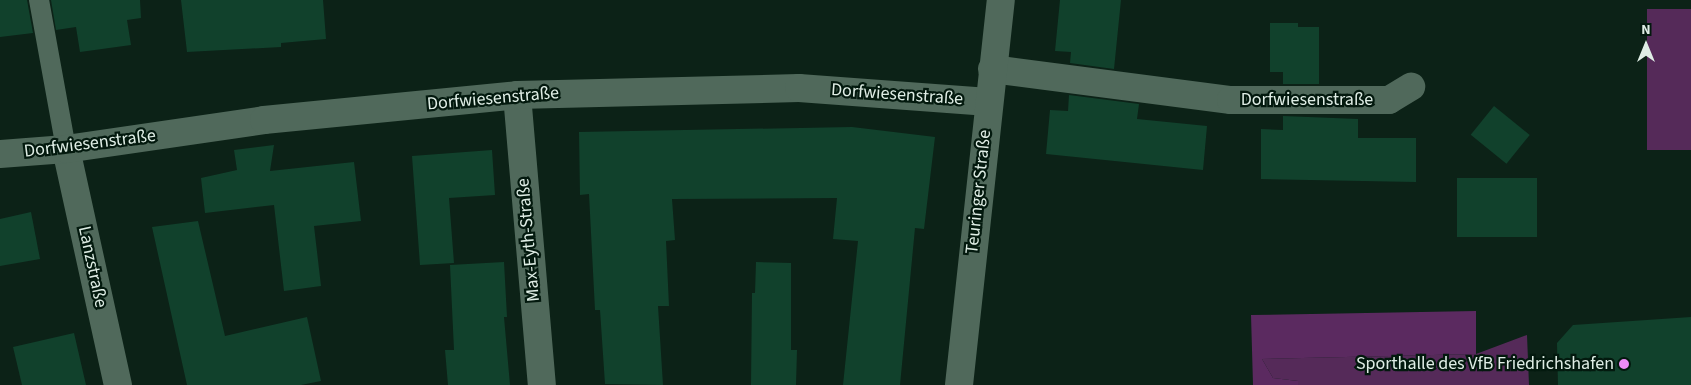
<!DOCTYPE html>
<meta charset="utf-8">
<style>
body{margin:0}
#map{position:relative;width:1691px;height:385px;overflow:hidden;background:#0c2217;font-family:"Source Sans 3",sans-serif}
div>[style]{position:absolute}
[style*='--x']{left:calc(var(--x)*1px);top:calc(var(--y)*1px);width:calc(var(--w)*1px);rotate:calc(var(--a)*1deg)}
.green>*{inset:0;background:#552a59;transform-origin:0 0}
.forest>*{inset:0;background:#5b2a60}
.building>*{inset:0;background:#11412c;transform-origin:0 0}
.service>*{height:20px;margin:-10px;padding:0 10px;transform-origin:10px;border-radius:10px;background:#50695b}
.minor>*{height:28px;margin:-14px;padding:0 14px;transform-origin:14px;border-radius:14px;background:#50695b}
.tertiary>*{height:28px;margin:-14px;padding:0 14px;transform-origin:14px;border-radius:14px;background:#50695b}
.dots>*{width:14px;height:14px;translate:-50% -50%;box-sizing:border-box;border:2px solid #03190e;border-radius:50%}
span{translate:-50% -50%;white-space:nowrap;text-align:center;line-height:1.15;-webkit-text-stroke:4.5px #03190e;paint-order:stroke}
.street-label{font-size:18px;color:#dfede5}
.poi-label{font-size:18px;color:#dfede5}
.right{translate:-100% -50%;text-align:right}
.north{position:absolute;left:1621px;top:20px;width:50px;height:50px;-webkit-text-stroke:4px #03190e;paint-order:stroke;rotate:0deg;font-size:14px;font-weight:700;line-height:20px;text-align:center;color:#dfede5}
.north::after{content:'';display:block;margin:auto;width:18px;height:22px;background:#dfede5;clip-path:polygon(50% 0,100% 100%,50% 72%,0 100%)}
</style>
<div id="map">
<div class="green">
<div style="left:1691px;top:9px;width:141px;height:44px;rotate:90deg"></div>
<div style="clip-path:polygon(1527px 335px,1529px 385px,1298px 385px,1298px 381px,1273px 378px,1262px 359px,1476px 354px)"></div>
</div>
<div class="forest">
<div style="clip-path:polygon(1476px 311px,1476px 354px,1262px 359px,1273px 378px,1298px 381px,1298px 385px,1253px 385px,1251px 315px)"></div>
</div>
<div class="building">
<div style="clip-path:polygon(0 0,27px 0,33px 33px,0 37px)"></div>
<div style="clip-path:polygon(51px 0,140px 0,141px 18px,127px 20px,131px 45px,80px 52px,76px 27px,56px 30px)"></div>
<div style="clip-path:polygon(181px 0,323px 0,326px 39px,281px 43px,281px 47px,187px 52px)"></div>
<div style="clip-path:polygon(1060px 0,1121px 0,1114px 69px,1070px 63px,1071px 52px,1055px 51px)"></div>
<div style="clip-path:polygon(1270px 23px,1298px 23px,1298px 27px,1319px 27px,1319px 84px,1283px 84px,1283px 72px,1270px 72px)"></div>
<div style="clip-path:polygon(1069px 95px,1139px 104px,1137px 119px,1207px 126px,1203px 170px,1046px 154px,1050px 110px,1068px 111px)"></div>
<div style="left:1494px;top:106px;width:46px;height:37px;rotate:39deg"></div>
<div style="clip-path:polygon(1283px 116px,1358px 119px,1358px 138px,1416px 138px,1416px 182px,1261px 179px,1261px 129px,1283px 130px)"></div>
<div style="clip-path:polygon(852px 127px,935px 137px,924px 229px,915px 228px,900px 385px,843px 385px,858px 241px,833px 239px,837px 198px,672px 199px,675px 240px,666px 241px,669px 306px,658px 306px,663px 385px,605px 384px,600px 310px,595px 310px,589px 194px,580px 195px,579px 132px)"></div>
<div style="clip-path:polygon(274px 145px,270px 171px,354px 162px,361px 221px,314px 226px,321px 286px,284px 291px,274px 205px,205px 213px,201px 178px,237px 170px,234px 150px)"></div>
<div style="clip-path:polygon(492px 150px,495px 195px,449px 198px,454px 263px,420px 265px,412px 156px)"></div>
<div style="left:1457px;top:178px;width:80px;height:59px"></div>
<div style="clip-path:polygon(31px 212px,40px 259px,0 266px,0 219px)"></div>
<div style="clip-path:polygon(198px 221px,225px 336px,307px 317px,321px 381px,301px 385px,187px 385px,152px 227px)"></div>
<div style="clip-path:polygon(504px 262px,507px 317px,504px 317px,510px 385px,448px 385px,445px 350px,454px 350px,450px 265px)"></div>
<div style="clip-path:polygon(756px 262px,791px 263px,791px 350px,797px 350px,796px 385px,751px 385px,752px 293px,755px 293px)"></div>
<div style="clip-path:polygon(1691px 317px,1691px 385px,1558px 385px,1557px 343px,1573px 325px)"></div>
<div style="clip-path:polygon(74px 333px,86px 385px,22px 385px,13px 347px)"></div>
</div>
<div class="service">
<div style="--x:39;--y:0;--w:151;--a:79.7"></div>
</div>
<div class="minor">
<div style="--x:992;--y:69;--w:241;--a:7.4"></div>
<div style="--x:1231;--y:100;--w:158;--a:0"></div>
<div style="--x:1389;--y:100;--w:26;--a:-31"></div>
<div style="--x:517;--y:95;--w:291;--a:85.1"></div>
<div style="--x:66;--y:149;--w:242;--a:77.6"></div>
<div style="--x:0;--y:154;--w:66;--a:-4.3"></div>
<div style="--x:66;--y:149;--w:200;--a:-8.3"></div>
<div style="--x:264;--y:120;--w:254;--a:-5.6"></div>
<div style="--x:517;--y:95;--w:282;--a:-1.4"></div>
<div style="--x:799;--y:88;--w:190;--a:4.2"></div>
</div>
<div class="tertiary">
<div style="--x:959;--y:385;--w:387;--a:-83.8"></div>
</div>
<div class="dots">
<div style="left:1624px;top:364px;background:#ee8cf8"></div>
</div>
<div class="street-label">
<span style="left:897px;top:95px;rotate:4deg">Dorfwiesenstraße</span>
<span style="left:493px;top:99px;rotate:-5deg">Dorfwiesenstraße</span>
<span style="left:1307px;top:100px">Dorfwiesenstraße</span>
<span style="left:90px;top:144px;rotate:-7deg">Dorfwiesenstraße</span>
<span style="left:979px;top:192px;rotate:-84deg">Teuringer Straße</span>
<span style="left:529px;top:240px;rotate:-95deg">Max-Eyth-Straße</span>
<span style="left:92px;top:267px;rotate:78deg">Lanzstraße</span>
</div>
<div class="poi-label">
<span class="right" style="left:1614px;top:364px">Sporthalle des VfB Friedrichshafen</span>
</div>
<div class="north">N</div>
</div>
